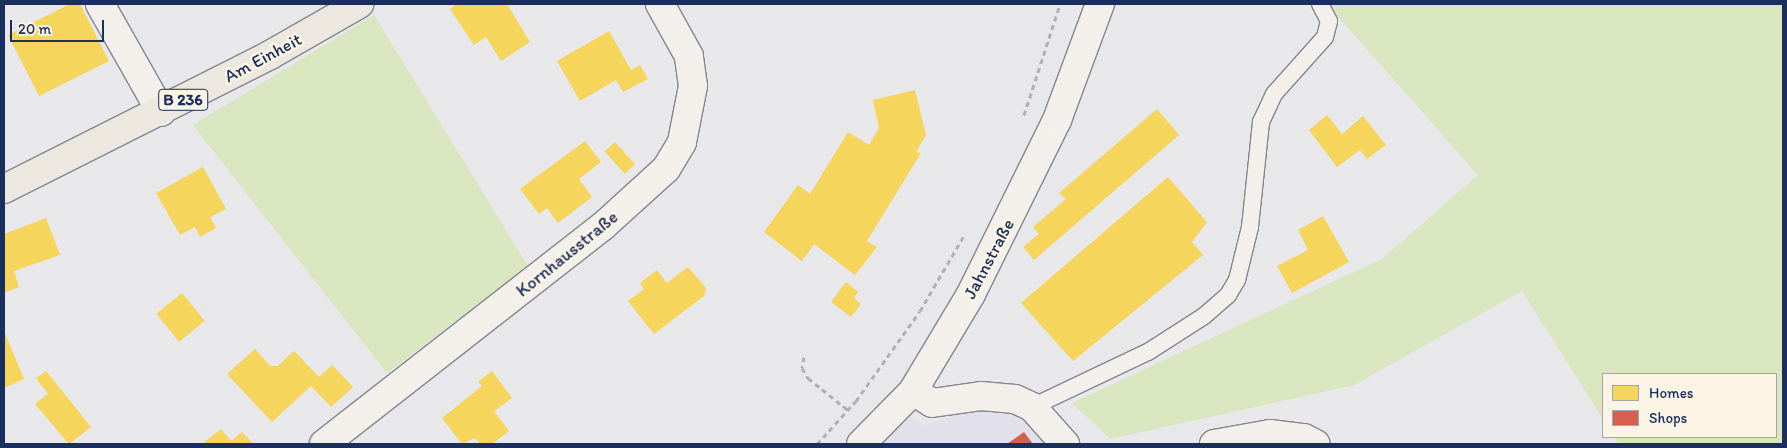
<!DOCTYPE html>
<meta charset="utf-8">
<style>
body{margin:0}
#map{position:relative;width:1787px;height:448px;overflow:hidden;background:#e8e7e9;font-family:Itim,sans-serif}
div>[style]{position:absolute}
[style*='--x']{left:calc(var(--x)*1px);top:calc(var(--y)*1px);width:calc(var(--w)*1px);rotate:calc(var(--a)*1deg)}
.built>*{inset:0;background:#e1e0eb}
.green>*{inset:0;background:#d9e6bf}
.homes>*{inset:0;background:#f6d55c;transform-origin:0 0}
.shops>*{inset:0;background:#d6604d}
.path>*{height:3px;margin-top:-1.5px;transform-origin:0;background:repeating-linear-gradient(90deg,#b0b1b4 0 5px,transparent 0 9px)}
.roads{filter:drop-shadow(1px 0 #838790) drop-shadow(-1px 0 #838790) drop-shadow(0 1px #838790) drop-shadow(0 -1px #838790)}
.lane>*{height:16px;margin:-8px;padding:0 8px;transform-origin:8px;border-radius:8px;background:#f3f0ec}
.street>*{height:28px;margin:-14px;padding:0 14px;transform-origin:14px;border-radius:14px;background:#f3f0ec}
.primary>*{height:28px;margin:-14px;padding:0 14px;transform-origin:14px;border-radius:14px;background:#ece7df}
span{translate:-50% -50%;white-space:nowrap;text-align:center;line-height:1.15;-webkit-text-stroke:5px #fcf5e5;paint-order:stroke}
.shield-label span{padding:1px 4px;background:#fcf5e5;border:1px solid;border-radius:4px;-webkit-text-stroke-width:0}
.shield-label{font-size:16px;color:#1b2f5e;font-weight:700}
.street-label{font-size:18px;color:#1b2f5e}
.frame{position:absolute;inset:0;border:5px solid #1b2f5e;pointer-events:none}
.legend{position:absolute;left:1602px;top:373px;width:175px;height:65px;box-sizing:border-box;background:#fcf5e5;border:1px solid #a2a6af;margin:0;padding:6px 9px;list-style:none;font-size:15px;color:#1b2f5e}
.legend li{display:flex;align-items:center;gap:10px;height:25px}
.legend b{width:25px;border:1px solid #a2a6af}
.scale{position:absolute;left:10px;top:20px;width:94px;height:22px;box-sizing:border-box;border:2px solid #1b2f5e;border-top:0;padding-left:6px;font-size:15px;line-height:18px;white-space:nowrap;color:#1b2f5e;-webkit-text-stroke:4px #fcf5e5;paint-order:stroke}
</style>
<div id="map">
<div class="built">
<div style="clip-path:polygon(998px 402px,1027px 412px,1053px 444px,876px 444px,906px 415px,925px 425px)"></div>
</div>
<div class="green">
<div style="clip-path:polygon(1327px 4px,1783px 4px,1783px 444px,1619px 444px,1614px 437px,1776px 437px,1776px 374px,1603px 374px,1603px 419px,1522px 291px,1354px 385px,1110px 439px,1072px 403px,1382px 259px,1478px 175px)"></div>
<div style="clip-path:polygon(374px 15px,528px 266px,387px 373px,193px 125px)"></div>
</div>
<div class="homes">
<div style="clip-path:polygon(70px 4px,80px 4px,109px 61px,39px 96px,8px 35px)"></div>
<div style="clip-path:polygon(457px 4px,507px 4px,530px 42px,501px 61px,486px 37px,474px 45px,450px 9px)"></div>
<div style="clip-path:polygon(609px 31px,631px 70px,640px 65px,648px 79px,623px 92px,616px 80px,580px 101px,557px 61px)"></div>
<div style="clip-path:polygon(915px 90px,926px 135px,916px 152px,921px 153px,867px 241px,877px 247px,855px 275px,814px 244px,802px 261px,764px 232px,798px 185px,810px 194px,848px 132px,869px 145px,879px 128px,873px 100px)"></div>
<div style="clip-path:polygon(1157px 109px,1179px 135px,1034px 260px,1023px 247px,1039px 234px,1033px 227px,1066px 199px,1059px 193px)"></div>
<div style="clip-path:polygon(1327px 115px,1342px 134px,1363px 116px,1386px 145px,1367px 159px,1360px 150px,1337px 167px,1309px 130px)"></div>
<div style="clip-path:polygon(585px 141px,601px 162px,579px 179px,592px 197px,558px 223px,547px 208px,539px 214px,520px 189px)"></div>
<div style="left:615px;top:142px;width:30px;height:14px;rotate:48deg"></div>
<div style="clip-path:polygon(203px 167px,226px 209px,210px 217px,216px 228px,200px 237px,195px 227px,180px 235px,156px 193px)"></div>
<div style="clip-path:polygon(1168px 177px,1207px 222px,1192px 242px,1203px 255px,1073px 361px,1021px 303px)"></div>
<div style="clip-path:polygon(1323px 216px,1349px 262px,1292px 293px,1277px 266px,1308px 250px,1298px 230px)"></div>
<div style="clip-path:polygon(46px 218px,60px 255px,14px 271px,19px 287px,4px 293px,4px 234px)"></div>
<div style="clip-path:polygon(688px 267px,706px 288px,704px 296px,654px 334px,628px 301px,644px 289px,640px 283px,657px 270px,667px 283px)"></div>
<div style="clip-path:polygon(846px 282px,858px 292px,854px 298px,861px 304px,851px 317px,831px 302px)"></div>
<div style="left:182px;top:293px;width:36px;height:33px;rotate:51deg"></div>
<div style="clip-path:polygon(4px 331px,24px 379px,4px 388px)"></div>
<div style="clip-path:polygon(255px 349px,270px 366px,278px 366px,294px 351px,319px 377px,332px 365px,353px 387px,331px 407px,311px 386px,272px 422px,227px 374px)"></div>
<div style="clip-path:polygon(46px 371px,91px 427px,69px 444px,35px 404px,48px 394px,36px 378px)"></div>
<div style="clip-path:polygon(492px 371px,512px 398px,494px 411px,509px 431px,492px 444px,480px 444px,475px 438px,462px 444px,442px 418px,482px 386px,478px 382px)"></div>
<div style="clip-path:polygon(221px 429px,231px 441px,242px 432px,253px 444px,202px 444px)"></div>
</div>
<div class="shops">
<div style="clip-path:polygon(1024px 432px,1033px 444px,1007px 444px)"></div>
</div>
<div class="path">
<div style="--x:1024;--y:115;--w:117;--a:-72"></div>
<div style="--x:804;--y:357;--w:11;--a:100"></div>
<div style="--x:802;--y:368;--w:12;--a:59"></div>
<div style="--x:808;--y:378;--w:51;--a:38.7"></div>
<div style="--x:817;--y:444;--w:58;--a:-47.8"></div>
<div style="--x:856;--y:401;--w:110;--a:-54.6"></div>
<div style="--x:920;--y:311;--w:86;--a:-59.8"></div>
</div>
<div class="roads">
<div class="lane">
<div style="--x:1032;--y:407;--w:128;--a:-25.4"></div>
<div style="--x:1148;--y:352;--w:67;--a:-32.7"></div>
<div style="--x:1204;--y:316;--w:32;--a:-41"></div>
<div style="--x:1228;--y:295;--w:17;--a:-59"></div>
<div style="--x:1237;--y:280;--w:55;--a:-76.2"></div>
<div style="--x:1250;--y:227;--w:106;--a:-84"></div>
<div style="--x:1261;--y:122;--w:31;--a:-65"></div>
<div style="--x:1274;--y:94;--w:76;--a:-48.2"></div>
<div style="--x:1325;--y:37;--w:16;--a:-76"></div>
<div style="--x:1329;--y:21;--w:19;--a:-118"></div>
</div>
<div class="street">
<div style="--x:100;--y:4;--w:124;--a:60.5"></div>
<div style="--x:913;--y:391;--w:22;--a:32"></div>
<div style="--x:932;--y:403;--w:49;--a:-8.1"></div>
<div style="--x:981;--y:396;--w:34;--a:5"></div>
<div style="--x:1015;--y:399;--w:19;--a:25"></div>
<div style="--x:1032;--y:407;--w:50;--a:48.3"></div>
<div style="--x:324;--y:444;--w:353;--a:-38"></div>
<div style="--x:602;--y:227;--w:86;--a:-42.2"></div>
<div style="--x:666;--y:169;--w:31;--a:-59"></div>
<div style="--x:682;--y:142;--w:57;--a:-78.9"></div>
<div style="--x:693;--y:86;--w:30;--a:-98"></div>
<div style="--x:689;--y:56;--w:60;--a:-119.1"></div>
<div style="--x:861;--y:444;--w:74;--a:-45.5"></div>
<div style="--x:913;--y:391;--w:113;--a:-59.1"></div>
<div style="--x:971;--y:294;--w:194;--a:-63.7"></div>
<div style="--x:1057;--y:120;--w:124;--a:-69.7"></div>
<div style="--x:1214;--y:444;--w:57;--a:-10.1"></div>
<div style="--x:1270;--y:434;--w:34;--a:7"></div>
<div style="--x:1304;--y:438;--w:13;--a:27"></div>
</div>
<div class="primary">
<div style="--x:4;--y:189;--w:298;--a:-26.7"></div>
<div style="--x:270;--y:55;--w:103;--a:-29.8"></div>
</div>
</div>
<div class="shield-label">
<span style="left:183px;top:100px">B 236</span>
</div>
<div class="street-label">
<span style="left:263px;top:58px;rotate:-28deg">Am Einheit</span>
<span style="left:567px;top:254px;rotate:-39deg">Kornhausstraße</span>
<span style="left:989px;top:259px;rotate:-62deg">Jahnstraße</span>
</div>
<div class="frame"></div>
<ul class="legend">
<li><b style="height:14px;background:#f6d55c"></b>Homes</li>
<li><b style="height:14px;background:#d6604d"></b>Shops</li>
</ul>
<div class="scale">20 m</div>
</div>
